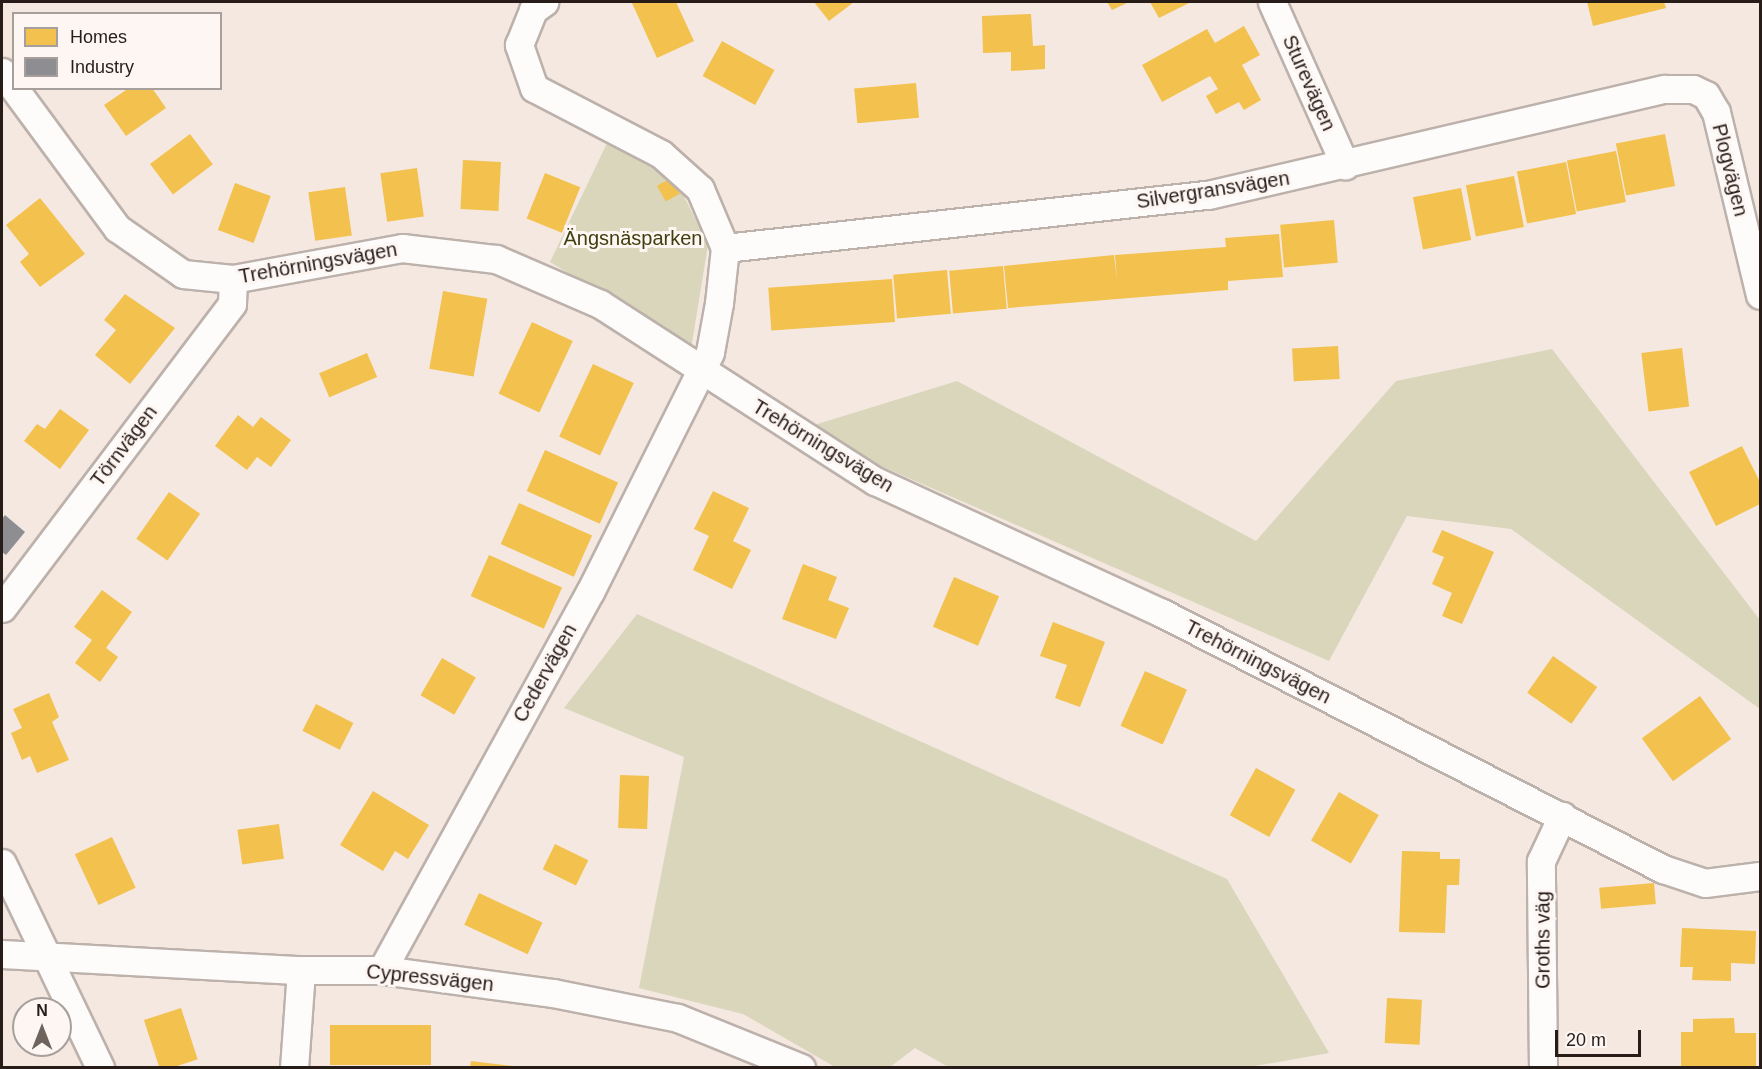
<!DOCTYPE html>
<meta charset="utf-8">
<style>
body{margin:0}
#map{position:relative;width:1762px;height:1069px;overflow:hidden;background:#f5e8e1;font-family:Helvetica,sans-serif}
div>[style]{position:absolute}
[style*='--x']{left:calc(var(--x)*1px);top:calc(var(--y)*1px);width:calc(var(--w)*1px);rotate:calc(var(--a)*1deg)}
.green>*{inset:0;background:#dad6bc}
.homes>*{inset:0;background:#f2c14e;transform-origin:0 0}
.industry>*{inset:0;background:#8d8d92}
.roads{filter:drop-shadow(2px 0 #bcb1ab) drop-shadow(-2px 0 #bcb1ab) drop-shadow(0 2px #bcb1ab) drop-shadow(0 -2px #bcb1ab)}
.street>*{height:27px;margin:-13.5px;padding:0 13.5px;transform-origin:13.5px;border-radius:13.5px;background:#fefcfa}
span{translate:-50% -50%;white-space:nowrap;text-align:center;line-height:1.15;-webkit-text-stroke:6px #fdf6f3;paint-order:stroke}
.street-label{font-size:20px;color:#271c17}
.park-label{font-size:20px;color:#3c3f0e}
.frame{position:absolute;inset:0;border:3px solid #271c17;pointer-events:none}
.legend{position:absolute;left:12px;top:12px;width:210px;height:78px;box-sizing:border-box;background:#fdf6f3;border:2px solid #a79f9b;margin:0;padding:8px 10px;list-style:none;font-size:18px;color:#271c17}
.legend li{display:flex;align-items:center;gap:12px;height:30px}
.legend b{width:30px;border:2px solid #a79f9b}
.north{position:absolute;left:12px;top:997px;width:60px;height:60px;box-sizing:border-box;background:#fdf6f3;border:2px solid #a79f9b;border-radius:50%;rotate:0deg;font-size:16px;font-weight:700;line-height:24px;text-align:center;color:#271c17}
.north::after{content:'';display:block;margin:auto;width:21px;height:27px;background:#6f635e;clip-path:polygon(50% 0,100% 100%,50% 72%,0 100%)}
.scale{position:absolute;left:1555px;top:1030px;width:86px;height:27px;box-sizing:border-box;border:3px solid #271c17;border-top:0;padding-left:8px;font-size:18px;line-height:21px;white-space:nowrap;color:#271c17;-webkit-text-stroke:4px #fdf6f3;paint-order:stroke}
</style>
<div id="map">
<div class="green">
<div style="clip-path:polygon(609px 139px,674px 176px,708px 245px,691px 349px,550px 262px)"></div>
<div style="clip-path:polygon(1552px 349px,1760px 620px,1760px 709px,1511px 529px,1407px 516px,1329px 661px,798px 430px,957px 381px,1256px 541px,1396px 381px)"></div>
<div style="clip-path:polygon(637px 614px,1227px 879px,1329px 1053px,1244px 1068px,950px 1068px,915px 1048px,890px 1067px,835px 1067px,743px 1014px,639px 988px,684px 757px,564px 708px)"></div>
</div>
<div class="homes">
<div style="clip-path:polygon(635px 2px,676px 2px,694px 41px,657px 58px,632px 3px)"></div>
<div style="clip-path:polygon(814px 2px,854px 2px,829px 21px)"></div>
<div style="clip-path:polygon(1107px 2px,1129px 2px,1112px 10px)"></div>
<div style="clip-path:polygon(1150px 2px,1188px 2px,1189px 3px,1159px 18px)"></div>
<div style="clip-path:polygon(1587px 2px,1664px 2px,1666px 8px,1593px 26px)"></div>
<div style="clip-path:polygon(1031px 14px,1033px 46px,1045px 45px,1045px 69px,1011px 71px,1011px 52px,983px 53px,982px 16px)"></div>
<div style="clip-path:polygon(1244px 26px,1260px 55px,1242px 65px,1261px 100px,1244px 110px,1239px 102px,1216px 114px,1206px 96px,1218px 89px,1210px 76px,1162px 102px,1142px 65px,1207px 29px,1215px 43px)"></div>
<div style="left:722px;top:41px;width:60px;height:40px;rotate:29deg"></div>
<div style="left:916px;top:83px;width:35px;height:62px;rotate:85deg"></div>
<div style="clip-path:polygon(129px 88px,152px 88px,166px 108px,126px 136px,104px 105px)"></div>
<div style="left:190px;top:134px;width:38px;height:50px;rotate:53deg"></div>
<div style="left:1665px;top:134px;width:53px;height:50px;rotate:79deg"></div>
<div style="left:1616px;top:151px;width:52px;height:50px;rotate:79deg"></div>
<div style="left:463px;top:160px;width:38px;height:49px;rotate:3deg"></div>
<div style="left:1566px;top:162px;width:53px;height:50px;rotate:79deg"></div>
<div style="left:417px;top:168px;width:49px;height:37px;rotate:82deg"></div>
<div style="left:545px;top:173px;width:38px;height:49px;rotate:22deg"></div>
<div style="left:1514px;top:176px;width:52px;height:49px;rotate:79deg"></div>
<div style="left:671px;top:178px;width:18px;height:16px;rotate:61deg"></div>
<div style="left:235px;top:183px;width:38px;height:50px;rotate:20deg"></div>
<div style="left:345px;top:187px;width:49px;height:37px;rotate:82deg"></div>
<div style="left:1461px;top:188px;width:53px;height:49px;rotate:79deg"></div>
<div style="clip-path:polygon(40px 198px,85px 254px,40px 287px,20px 262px,29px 254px,6px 225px)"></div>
<div style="left:1334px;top:220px;width:43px;height:54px;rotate:85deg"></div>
<div style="clip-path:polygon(1279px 234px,1283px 277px,1228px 281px,1228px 290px,1008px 308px,1004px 266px,1114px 255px,1117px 280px,1115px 255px,1226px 247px,1225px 238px)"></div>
<div style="left:1003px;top:266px;width:43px;height:54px;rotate:85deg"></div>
<div style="left:947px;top:270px;width:44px;height:54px;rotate:85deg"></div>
<div style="left:892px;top:279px;width:43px;height:124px;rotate:86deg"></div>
<div style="left:443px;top:291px;width:45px;height:79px;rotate:10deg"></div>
<div style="clip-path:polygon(125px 294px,175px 328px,130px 384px,95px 355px,116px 330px,104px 320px)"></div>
<div style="left:532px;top:322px;width:45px;height:79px;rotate:25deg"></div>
<div style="left:1338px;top:346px;width:33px;height:46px;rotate:87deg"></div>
<div style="left:1682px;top:348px;width:59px;height:41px;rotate:83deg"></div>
<div style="left:367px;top:353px;width:26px;height:52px;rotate:67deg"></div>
<div style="left:593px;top:364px;width:45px;height:80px;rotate:25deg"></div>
<div style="clip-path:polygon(60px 409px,89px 430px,60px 469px,24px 441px,37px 424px,45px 429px)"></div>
<div style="clip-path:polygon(238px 415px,253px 427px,261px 417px,291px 440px,271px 467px,257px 457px,247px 470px,215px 446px)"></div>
<div style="clip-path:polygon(1742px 446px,1760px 482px,1760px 504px,1716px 526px,1689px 472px)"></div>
<div style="left:545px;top:450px;width:80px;height:45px;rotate:24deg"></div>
<div style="clip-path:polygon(713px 491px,749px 508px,733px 541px,751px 550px,732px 589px,693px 570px,709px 536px,694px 529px)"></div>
<div style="left:169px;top:492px;width:38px;height:57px;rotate:35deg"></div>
<div style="left:519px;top:503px;width:80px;height:45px;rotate:24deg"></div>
<div style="clip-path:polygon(1442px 530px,1494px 552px,1462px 624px,1442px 616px,1452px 593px,1432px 584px,1444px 557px,1432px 552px)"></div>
<div style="left:489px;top:555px;width:80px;height:45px;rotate:24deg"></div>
<div style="clip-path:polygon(803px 564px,837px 577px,828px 600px,849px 608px,836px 639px,782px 619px)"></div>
<div style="left:954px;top:577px;width:49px;height:54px;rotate:23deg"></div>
<div style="clip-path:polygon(102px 590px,132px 612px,106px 648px,118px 657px,100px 682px,75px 663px,92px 640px,74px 627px)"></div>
<div style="clip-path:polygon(1053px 622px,1105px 642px,1080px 707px,1055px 698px,1067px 665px,1040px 656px)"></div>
<div style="left:1553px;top:656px;width:54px;height:45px;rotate:35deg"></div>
<div style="left:442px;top:658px;width:39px;height:43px;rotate:30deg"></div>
<div style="left:1145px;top:671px;width:46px;height:60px;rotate:24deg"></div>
<div style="clip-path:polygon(49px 693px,59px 717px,52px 722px,69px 760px,37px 773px,30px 756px,22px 760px,11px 733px,22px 728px,13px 709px)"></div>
<div style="left:1700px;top:696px;width:53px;height:72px;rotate:54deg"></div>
<div style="left:316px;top:704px;width:42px;height:30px;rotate:27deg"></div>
<div style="left:1256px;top:768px;width:45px;height:54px;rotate:29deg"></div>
<div style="left:620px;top:775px;width:29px;height:53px;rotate:2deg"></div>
<div style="clip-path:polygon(373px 791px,429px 825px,408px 859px,395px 851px,383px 871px,340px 845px)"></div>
<div style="left:1339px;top:792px;width:46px;height:56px;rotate:30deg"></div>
<div style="left:279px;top:824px;width:35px;height:42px;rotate:82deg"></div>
<div style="left:112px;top:837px;width:56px;height:41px;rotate:65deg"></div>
<div style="left:555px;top:844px;width:37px;height:28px;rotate:26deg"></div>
<div style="clip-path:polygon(1402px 851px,1440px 852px,1440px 859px,1460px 859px,1459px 885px,1447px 885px,1445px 933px,1399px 932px)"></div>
<div style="left:1654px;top:883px;width:21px;height:55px;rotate:85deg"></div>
<div style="left:479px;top:893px;width:70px;height:35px;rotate:25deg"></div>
<div style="clip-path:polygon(1682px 928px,1756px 931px,1755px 964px,1731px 963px,1731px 981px,1692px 980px,1693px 967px,1680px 967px)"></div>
<div style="left:1387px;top:998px;width:35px;height:45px;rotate:3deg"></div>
<div style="left:181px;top:1008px;width:54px;height:39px;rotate:72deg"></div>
<div style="clip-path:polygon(1734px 1018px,1735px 1033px,1756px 1033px,1756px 1068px,1681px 1068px,1681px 1032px,1693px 1032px,1693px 1019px)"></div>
<div style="left:431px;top:1025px;width:40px;height:101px;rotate:90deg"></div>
<div style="clip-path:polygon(471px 1061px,513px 1066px,513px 1068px,470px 1068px)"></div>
</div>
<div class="industry">
<div style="clip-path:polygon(5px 515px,25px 532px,6px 555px,2px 552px,2px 519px)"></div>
</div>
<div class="roads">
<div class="street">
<div style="--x:1272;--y:2;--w:179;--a:65.9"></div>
<div style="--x:2;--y:72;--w:194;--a:53.6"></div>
<div style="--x:117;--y:228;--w:80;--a:34.9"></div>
<div style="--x:183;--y:274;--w:50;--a:5.7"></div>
<div style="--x:233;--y:279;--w:172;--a:-10.4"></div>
<div style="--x:402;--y:248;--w:95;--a:6.7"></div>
<div style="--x:496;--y:259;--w:113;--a:23.4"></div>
<div style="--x:600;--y:304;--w:327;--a:32.8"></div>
<div style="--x:875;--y:481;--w:316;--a:24.7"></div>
<div style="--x:1162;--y:613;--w:563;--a:27.07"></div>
<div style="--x:1663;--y:869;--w:44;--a:18.4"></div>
<div style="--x:1705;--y:883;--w:55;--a:-7.3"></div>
<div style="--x:725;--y:248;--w:486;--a:-6.3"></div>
<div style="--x:1208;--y:195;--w:469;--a:-13.1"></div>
<div style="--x:1665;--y:89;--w:28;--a:0"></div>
<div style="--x:1693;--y:89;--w:14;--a:25"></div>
<div style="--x:1706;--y:95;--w:20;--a:60"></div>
<div style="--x:1716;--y:112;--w:188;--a:76.5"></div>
<div style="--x:2;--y:608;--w:381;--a:-52.9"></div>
<div style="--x:232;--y:304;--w:25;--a:-88"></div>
<div style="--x:2;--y:863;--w:227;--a:64.4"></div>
<div style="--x:2;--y:954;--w:299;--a:3.1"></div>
<div style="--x:301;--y:970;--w:81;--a:0"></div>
<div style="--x:382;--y:970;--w:173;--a:7.7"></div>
<div style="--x:553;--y:993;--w:127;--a:11.3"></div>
<div style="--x:678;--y:1018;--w:133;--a:22.1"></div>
<div style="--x:382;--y:970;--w:431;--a:-61.2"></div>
<div style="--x:590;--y:592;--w:268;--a:-63.4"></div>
<div style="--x:710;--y:352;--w:50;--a:-79.6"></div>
<div style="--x:719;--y:303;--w:55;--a:-83.8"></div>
<div style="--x:725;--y:248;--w:64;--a:-113"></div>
<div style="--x:700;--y:189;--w:52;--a:-138.1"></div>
<div style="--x:661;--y:154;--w:143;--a:-152.5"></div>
<div style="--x:534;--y:88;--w:46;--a:-109.2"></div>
<div style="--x:519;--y:45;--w:38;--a:-68"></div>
<div style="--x:533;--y:10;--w:14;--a:-36"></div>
<div style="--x:294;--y:1068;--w:98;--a:-85.9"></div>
<div style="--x:1543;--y:1068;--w:207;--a:-90.6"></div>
<div style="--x:1541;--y:861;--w:50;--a:-65"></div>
</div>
</div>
<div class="street-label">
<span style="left:1309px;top:83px;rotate:66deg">Sturevägen</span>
<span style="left:1730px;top:170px;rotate:76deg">Plogvägen</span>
<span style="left:1213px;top:190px;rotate:-9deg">Silvergransvägen</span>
<span style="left:318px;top:263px;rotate:-10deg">Trehörningsvägen</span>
<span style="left:124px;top:446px;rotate:-53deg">Törnvägen</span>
<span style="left:823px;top:446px;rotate:31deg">Trehörningsvägen</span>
<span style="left:1258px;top:662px;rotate:27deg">Trehörningsvägen</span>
<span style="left:545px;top:673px;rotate:-61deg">Cedervägen</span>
<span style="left:1543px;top:940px;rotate:-90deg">Groths väg</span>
<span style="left:430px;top:978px;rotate:6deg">Cypressvägen</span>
</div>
<div class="park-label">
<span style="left:633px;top:238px">Ängsnäsparken</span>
</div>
<div class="frame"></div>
<ul class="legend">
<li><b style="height:16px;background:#f2c14e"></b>Homes</li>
<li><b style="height:16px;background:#8d8d92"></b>Industry</li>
</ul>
<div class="north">N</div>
<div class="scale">20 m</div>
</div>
